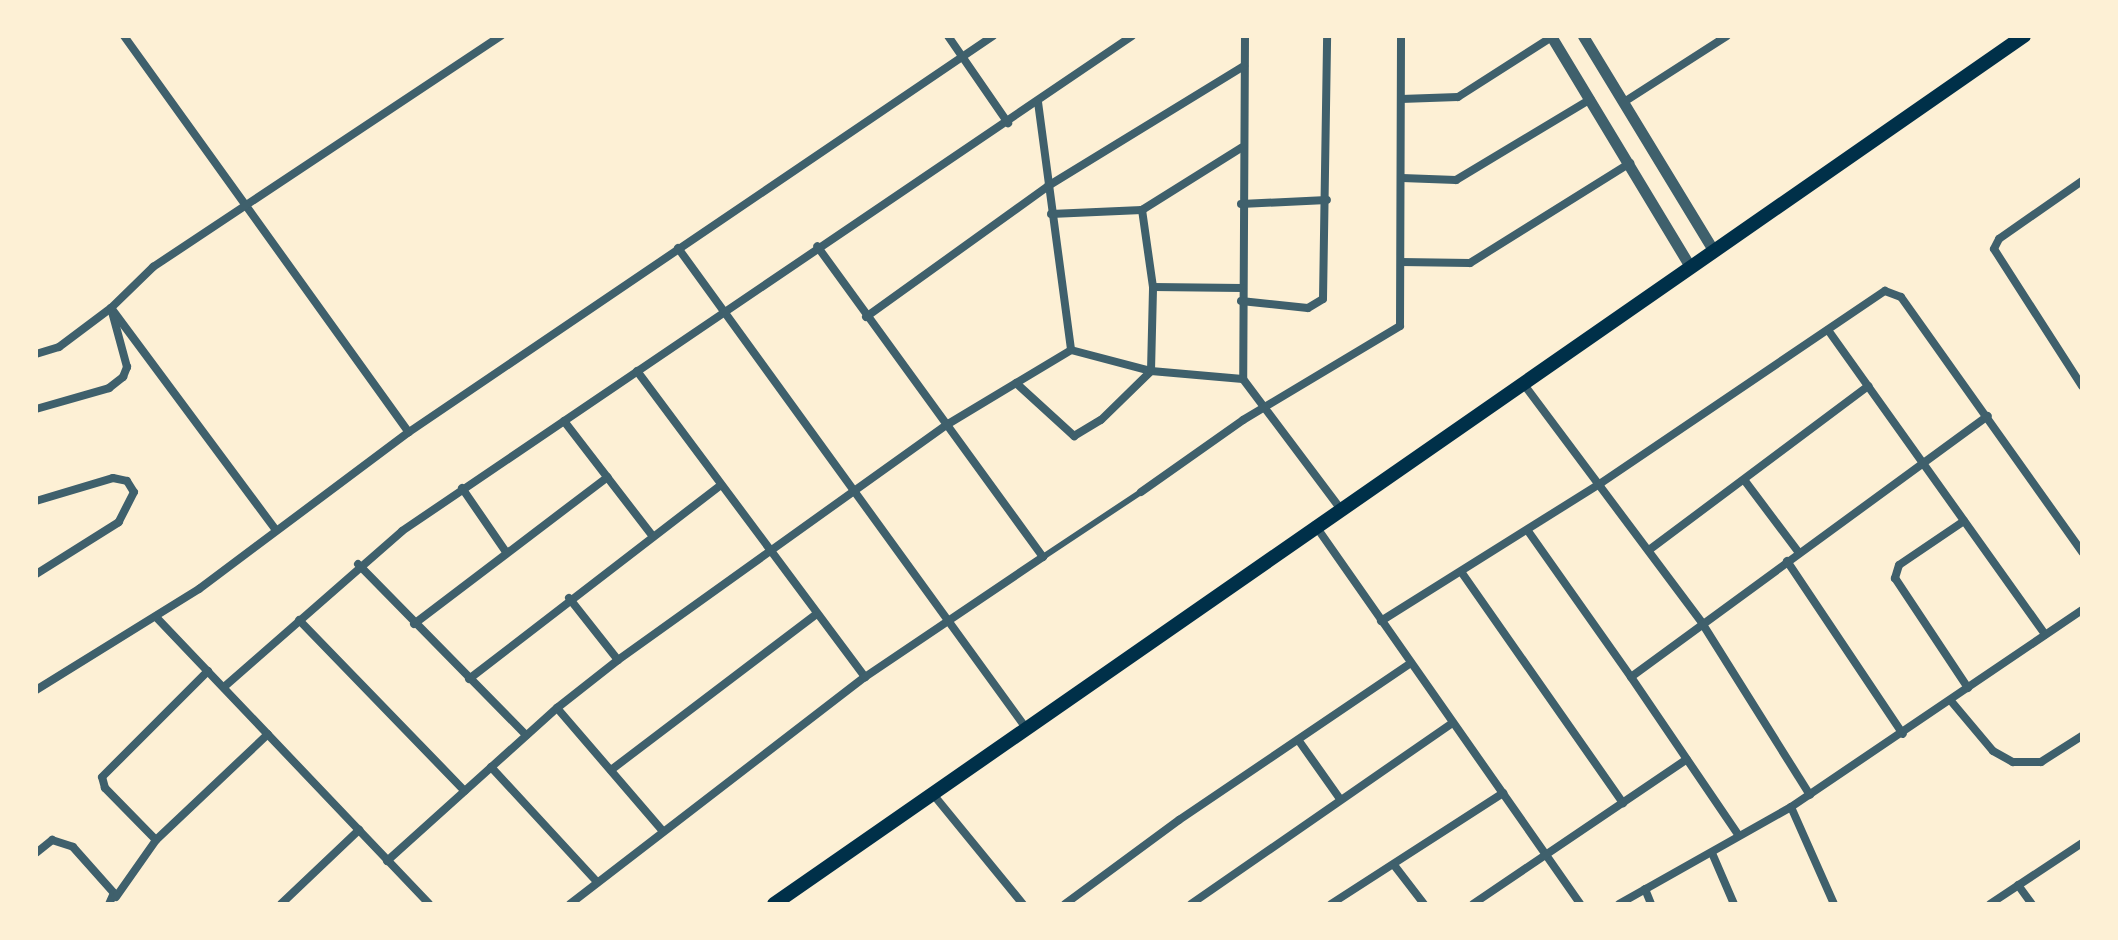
<!DOCTYPE html>
<style>
body{margin:0}
#map{position:relative;width:2118px;height:940px;overflow:hidden;background:#fdf0d5;font-family:Arial,sans-serif}
div>[style]{position:absolute}
[style*='--x']{left:calc(var(--x)*1px);top:calc(var(--y)*1px);width:calc(var(--w)*1px);rotate:calc(var(--a)*1deg)}
.pedestrian>*{height:6px;margin:-3px;padding:0 3px;transform-origin:3px;border-radius:3px;background:#3f606c}
.minor>*{height:8px;margin:-4px;padding:0 4px;transform-origin:4px;border-radius:4px;background:#3f606c}
.tertiary>*{height:11px;margin:-5.5px;padding:0 5.5px;transform-origin:5.5px;border-radius:5.5px;background:#3f606c}
.primary>*{height:14px;margin:-7px;padding:0 7px;transform-origin:7px;border-radius:7px;background:#003049}
span{translate:-50% -50%;white-space:nowrap;text-align:center;line-height:1.15;-webkit-text-stroke:6px #fdf0d5;paint-order:stroke}
.frame{position:absolute;inset:0;border:38px solid #fdf0d5;pointer-events:none}
</style>
<div id="map">
<div class="pedestrian">
<div style="--x:1043;--y:557;--w:118;--a:-33.6"></div>
</div>
<div class="minor">
<div style="--x:124;--y:36;--w:488;--a:54.3"></div>
<div style="--x:948;--y:36;--w:106;--a:55.4"></div>
<div style="--x:1245;--y:36;--w:343;--a:90.3"></div>
<div style="--x:1243;--y:379;--w:161;--a:53.1"></div>
<div style="--x:1401;--y:99;--w:57;--a:-2"></div>
<div style="--x:1458;--y:97;--w:112;--a:-32.6"></div>
<div style="--x:1038;--y:102;--w:250;--a:82.4"></div>
<div style="--x:1624;--y:102;--w:122;--a:-32.7"></div>
<div style="--x:1402;--y:178;--w:54;--a:2.1"></div>
<div style="--x:1456;--y:180;--w:157;--a:-31"></div>
<div style="--x:2082;--y:181;--w:101;--a:145.1"></div>
<div style="--x:1999;--y:239;--w:11;--a:117"></div>
<div style="--x:1994;--y:249;--w:163;--a:57.3"></div>
<div style="--x:1241;--y:204;--w:86;--a:-2.7"></div>
<div style="--x:1051;--y:214;--w:91;--a:-2.5"></div>
<div style="--x:1142;--y:210;--w:117;--a:-32.1"></div>
<div style="--x:678;--y:248;--w:593;--a:54.06"></div>
<div style="--x:1401;--y:262;--w:69;--a:0.8"></div>
<div style="--x:1470;--y:263;--w:189;--a:-32"></div>
<div style="--x:1153;--y:287;--w:89;--a:0.6"></div>
<div style="--x:1241;--y:301;--w:67;--a:6"></div>
<div style="--x:1308;--y:308;--w:17;--a:-31"></div>
<div style="--x:1323;--y:299;--w:263;--a:-89.1"></div>
<div style="--x:866;--y:317;--w:224;--a:-35.7"></div>
<div style="--x:1048;--y:186;--w:230;--a:-31.5"></div>
<div style="--x:1828;--y:330;--w:374;--a:54.5"></div>
<div style="--x:1071;--y:350;--w:83;--a:14.7"></div>
<div style="--x:1151;--y:371;--w:92;--a:5"></div>
<div style="--x:36;--y:354;--w:24;--a:-17"></div>
<div style="--x:59;--y:347;--w:65;--a:-36.9"></div>
<div style="--x:111;--y:308;--w:277;--a:53.4"></div>
<div style="--x:637;--y:371;--w:382;--a:53.3"></div>
<div style="--x:1522;--y:382;--w:301;--a:53.2"></div>
<div style="--x:1702;--y:623;--w:203;--a:57.9"></div>
<div style="--x:1016;--y:383;--w:79;--a:42.4"></div>
<div style="--x:1074;--y:436;--w:31;--a:-31"></div>
<div style="--x:1101;--y:420;--w:70;--a:-44.4"></div>
<div style="--x:1151;--y:371;--w:84;--a:-88.6"></div>
<div style="--x:1153;--y:287;--w:78;--a:-98.1"></div>
<div style="--x:36;--y:409;--w:76;--a:-16"></div>
<div style="--x:109;--y:388;--w:18;--a:-38"></div>
<div style="--x:123;--y:377;--w:11;--a:-68"></div>
<div style="--x:127;--y:367;--w:61;--a:-105.2"></div>
<div style="--x:111;--y:308;--w:59;--a:-44.3"></div>
<div style="--x:153;--y:267;--w:418;--a:-33.6"></div>
<div style="--x:564;--y:421;--w:143;--a:52.4"></div>
<div style="--x:1745;--y:481;--w:90;--a:53.1"></div>
<div style="--x:462;--y:488;--w:78;--a:55.5"></div>
<div style="--x:1141;--y:492;--w:125;--a:-35.2"></div>
<div style="--x:1243;--y:420;--w:183;--a:-30.9"></div>
<div style="--x:1400;--y:326;--w:290;--a:-89.8"></div>
<div style="--x:36;--y:501;--w:80;--a:-16.6"></div>
<div style="--x:113;--y:478;--w:14;--a:12"></div>
<div style="--x:127;--y:481;--w:13;--a:58"></div>
<div style="--x:134;--y:492;--w:34;--a:117"></div>
<div style="--x:119;--y:522;--w:98;--a:147.9"></div>
<div style="--x:1964;--y:521;--w:78;--a:145.9"></div>
<div style="--x:1899;--y:565;--w:14;--a:107"></div>
<div style="--x:1895;--y:578;--w:132;--a:56.4"></div>
<div style="--x:1315;--y:525;--w:462;--a:55"></div>
<div style="--x:1528;--y:531;--w:179;--a:54.8"></div>
<div style="--x:1631;--y:677;--w:442;--a:-36.2"></div>
<div style="--x:1649;--y:550;--w:274;--a:-36.8"></div>
<div style="--x:1787;--y:561;--w:208;--a:56.2"></div>
<div style="--x:358;--y:564;--w:240;--a:45.5"></div>
<div style="--x:1462;--y:573;--w:281;--a:55"></div>
<div style="--x:569;--y:598;--w:79;--a:51.7"></div>
<div style="--x:156;--y:617;--w:396;--a:46.4"></div>
<div style="--x:299;--y:620;--w:238;--a:45.9"></div>
<div style="--x:1381;--y:621;--w:260;--a:-32.1"></div>
<div style="--x:1601;--y:483;--w:343;--a:-34.1"></div>
<div style="--x:1885;--y:291;--w:17;--a:21"></div>
<div style="--x:1901;--y:297;--w:313;--a:54.6"></div>
<div style="--x:414;--y:624;--w:243;--a:-37.2"></div>
<div style="--x:1631;--y:677;--w:192;--a:55.8"></div>
<div style="--x:469;--y:679;--w:317;--a:-37.6"></div>
<div style="--x:224;--y:687;--w:237;--a:-41.2"></div>
<div style="--x:402;--y:531;--w:882;--a:-34.14"></div>
<div style="--x:36;--y:690;--w:192;--a:-31.8"></div>
<div style="--x:199;--y:589;--w:262;--a:-36.8"></div>
<div style="--x:409;--y:432;--w:706;--a:-34.14"></div>
<div style="--x:1951;--y:701;--w:65;--a:50"></div>
<div style="--x:1993;--y:751;--w:23;--a:29"></div>
<div style="--x:2013;--y:762;--w:28;--a:0"></div>
<div style="--x:2041;--y:762;--w:49;--a:-32.4"></div>
<div style="--x:557;--y:708;--w:160;--a:49.3"></div>
<div style="--x:1299;--y:741;--w:71;--a:54.7"></div>
<div style="--x:491;--y:767;--w:156;--a:47.3"></div>
<div style="--x:611;--y:770;--w:256;--a:-37.2"></div>
<div style="--x:932;--y:793;--w:144;--a:50.7"></div>
<div style="--x:1791;--y:807;--w:106;--a:66.1"></div>
<div style="--x:156;--y:840;--w:73;--a:-134.4"></div>
<div style="--x:105;--y:788;--w:11;--a:-105"></div>
<div style="--x:102;--y:777;--w:150;--a:-45"></div>
<div style="--x:36;--y:853;--w:21;--a:-39"></div>
<div style="--x:52;--y:840;--w:22;--a:18"></div>
<div style="--x:73;--y:847;--w:62;--a:48.3"></div>
<div style="--x:114;--y:893;--w:12;--a:114"></div>
<div style="--x:1712;--y:853;--w:56;--a:66.7"></div>
<div style="--x:387;--y:861;--w:229;--a:-42"></div>
<div style="--x:557;--y:708;--w:78;--a:-38.2"></div>
<div style="--x:618;--y:660;--w:406;--a:-35.6"></div>
<div style="--x:948;--y:424;--w:144;--a:-31"></div>
<div style="--x:1394;--y:865;--w:49;--a:52.4"></div>
<div style="--x:2018;--y:885;--w:24;--a:54"></div>
<div style="--x:1645;--y:889;--w:16;--a:68"></div>
<div style="--x:116;--y:897;--w:70;--a:-54.9"></div>
<div style="--x:156;--y:840;--w:154;--a:-43.4"></div>
<div style="--x:281;--y:904;--w:108;--a:-43.5"></div>
<div style="--x:570;--y:904;--w:372;--a:-37.6"></div>
<div style="--x:865;--y:677;--w:215;--a:-34"></div>
<div style="--x:1043;--y:557;--w:384;--a:-126"></div>
<div style="--x:1065;--y:904;--w:142;--a:-36.4"></div>
<div style="--x:1179;--y:820;--w:280;--a:-34.1"></div>
<div style="--x:1191;--y:904;--w:318;--a:-34.7"></div>
<div style="--x:1331;--y:904;--w:205;--a:-32.8"></div>
<div style="--x:1473;--y:904;--w:258;--a:-34.1"></div>
<div style="--x:1619;--y:904;--w:197;--a:-29.4"></div>
<div style="--x:1791;--y:807;--w:351;--a:-34.1"></div>
<div style="--x:1990;--y:904;--w:110;--a:-33.5"></div>
</div>
<div class="tertiary">
<div style="--x:1551;--y:36;--w:267;--a:58.9"></div>
<div style="--x:1583;--y:36;--w:250;--a:58.7"></div>
</div>
<div class="primary">
<div style="--x:774;--y:904;--w:1522;--a:-34.78"></div>
</div>
<div class="frame"></div>
</div>
